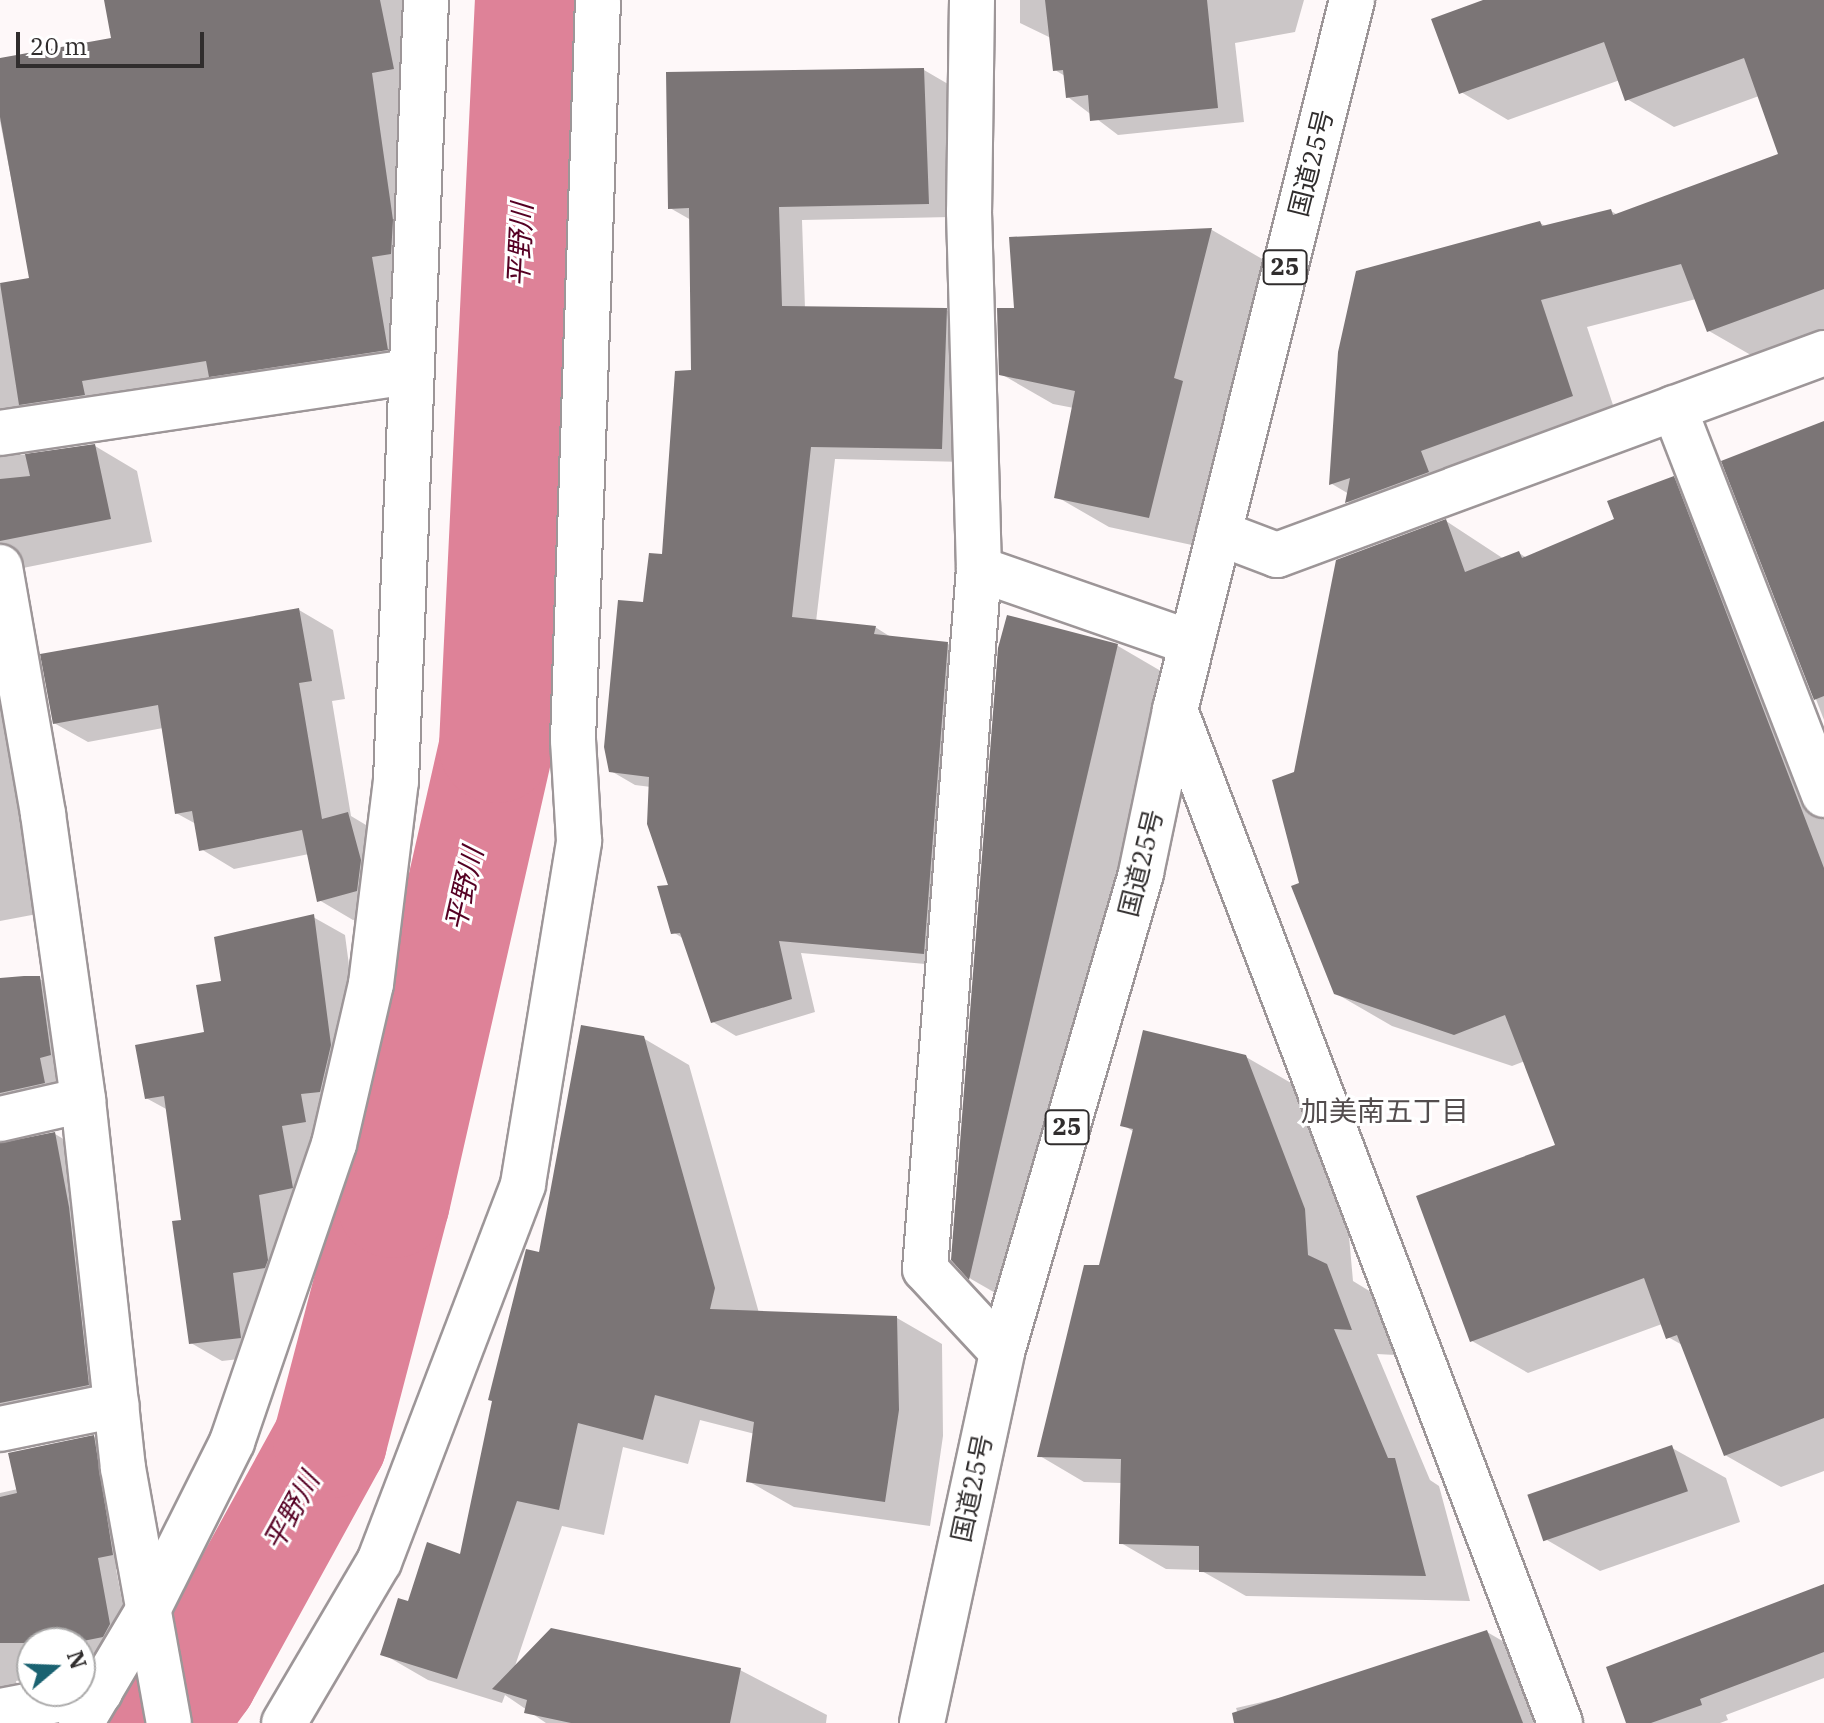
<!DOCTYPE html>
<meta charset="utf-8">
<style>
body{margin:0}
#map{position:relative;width:1824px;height:1723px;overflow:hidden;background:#fef8f9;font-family:"IBM Plex Serif","Noto Sans JP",serif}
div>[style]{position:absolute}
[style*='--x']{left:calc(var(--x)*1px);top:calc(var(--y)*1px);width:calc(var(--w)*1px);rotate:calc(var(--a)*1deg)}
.shadow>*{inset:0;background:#0003}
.river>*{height:114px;margin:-57px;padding:0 57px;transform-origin:57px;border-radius:57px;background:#de8298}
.building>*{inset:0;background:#7b7576;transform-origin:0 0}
.roads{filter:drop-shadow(2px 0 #9d9698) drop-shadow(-2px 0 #9d9698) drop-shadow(0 2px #9d9698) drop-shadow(0 -2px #9d9698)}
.street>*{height:44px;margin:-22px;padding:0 22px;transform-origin:22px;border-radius:22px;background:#fff}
.secondary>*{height:44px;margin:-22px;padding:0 22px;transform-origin:22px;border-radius:22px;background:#fff}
.highway>*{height:44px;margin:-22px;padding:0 22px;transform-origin:22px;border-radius:22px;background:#fff}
span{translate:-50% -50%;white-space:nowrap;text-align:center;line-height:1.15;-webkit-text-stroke:6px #fff;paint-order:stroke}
.shield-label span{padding:2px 6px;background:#fff;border:2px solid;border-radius:6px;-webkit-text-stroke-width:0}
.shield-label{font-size:24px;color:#302d2d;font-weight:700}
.street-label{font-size:26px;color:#302d2d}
.water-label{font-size:28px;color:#550023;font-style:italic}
.neighbourhood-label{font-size:28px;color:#534d4e}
.north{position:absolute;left:16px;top:1627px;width:80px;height:80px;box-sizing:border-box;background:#fff;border:2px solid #acabab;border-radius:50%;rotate:71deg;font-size:22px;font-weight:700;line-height:32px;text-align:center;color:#302d2d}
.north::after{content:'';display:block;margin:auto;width:28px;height:36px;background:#1a6271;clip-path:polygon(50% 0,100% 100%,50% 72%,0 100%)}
.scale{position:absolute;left:16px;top:32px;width:188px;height:36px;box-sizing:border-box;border:4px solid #302d2d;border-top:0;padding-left:10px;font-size:24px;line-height:28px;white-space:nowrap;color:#302d2d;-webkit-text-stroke:6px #fff;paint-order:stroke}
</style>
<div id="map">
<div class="shadow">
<div style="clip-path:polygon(106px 0,417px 0,429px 374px,26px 437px,20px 455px,95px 446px,137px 471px,152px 542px,18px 569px,69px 908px,0 921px,0 285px,31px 280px,0 121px,0 60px,113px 40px)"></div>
<div style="clip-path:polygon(1020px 0,1304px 0,1295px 32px,1235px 43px,1244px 122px,1118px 135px,1068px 97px,1065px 76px,1055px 70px,1051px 38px,1020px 23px)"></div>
<div style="clip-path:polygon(1489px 0,1824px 0,1824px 333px,1756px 358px,1709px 331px,1696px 299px,1587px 327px,1619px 423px,1394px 529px,1348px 502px,1349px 494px,1332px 484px,1540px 223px,1547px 227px,1611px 211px,1618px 215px,1780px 155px,1759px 96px,1674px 127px,1627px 99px,1620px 80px,1508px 120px,1461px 92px)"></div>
<div style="clip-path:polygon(924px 70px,948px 84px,952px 217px,802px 220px,805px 308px,946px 310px,970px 324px,966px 462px,835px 459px,816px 622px,875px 627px,894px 639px,948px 644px,971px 658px,948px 966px,801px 953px,815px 1012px,736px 1036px,713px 1022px,684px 939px,673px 932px,670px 886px,651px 787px,635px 785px,611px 771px,645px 605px,663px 556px,693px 372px,691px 220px,670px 208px)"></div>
<div style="clip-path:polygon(1212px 230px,1264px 260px,1226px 408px,1234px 413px,1201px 547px,1109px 527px,1057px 497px,1074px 408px,1053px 404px,1001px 374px,1016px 310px,1011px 239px)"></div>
<div style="clip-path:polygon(1824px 423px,1824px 720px,1724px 462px)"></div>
<div style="clip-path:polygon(1673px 478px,1730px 511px,1824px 754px,1824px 1471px,1781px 1487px,1725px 1455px,1684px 1346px,1668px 1337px,1662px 1324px,1528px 1373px,1472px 1341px,1557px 1146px,1525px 1061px,1512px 1066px,1392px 1026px,1335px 993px,1301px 884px,1295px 774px,1446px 521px,1504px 559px,1519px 553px,1527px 558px,1616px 520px)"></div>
<div style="clip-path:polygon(299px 610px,333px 630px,345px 699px,332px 701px,351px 816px,381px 834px,391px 910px,353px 920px,319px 900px,309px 854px,234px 869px,201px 849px,196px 824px,176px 813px,163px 728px,88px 742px,54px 723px)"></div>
<div style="clip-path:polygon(1009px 618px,1118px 646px,1166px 674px,1018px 1306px,971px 1279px,953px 1259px)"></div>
<div style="clip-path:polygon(313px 917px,345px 935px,362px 1064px,272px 1355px,222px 1361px,191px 1343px,184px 1222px,168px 1110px,146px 1098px,206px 1034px,224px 982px)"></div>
<div style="clip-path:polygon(40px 979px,82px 1003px,93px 1079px,26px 1124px,20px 1140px,55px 1134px,97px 1159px,130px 1409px,0 1409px,0 988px)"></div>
<div style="clip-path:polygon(643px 1038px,689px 1065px,759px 1313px,897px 1318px,942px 1344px,943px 1436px,930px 1526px,794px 1507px,748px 1481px,755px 1434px,700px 1420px,688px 1464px,623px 1447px,604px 1535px,562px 1526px,514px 1669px,740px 1670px,827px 1715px,826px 1723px,546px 1723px,505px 1695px,502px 1703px,428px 1680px,383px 1654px,409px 1603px,462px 1556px,540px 1255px)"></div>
<div style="clip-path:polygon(1246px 1057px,1291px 1083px,1349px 1236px,1353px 1281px,1371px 1292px,1395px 1355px,1377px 1354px,1430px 1480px,1439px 1486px,1470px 1601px,1246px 1596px,1200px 1570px,1166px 1569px,1121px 1543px,1122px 1483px,1084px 1482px,1040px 1456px,1101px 1267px,1134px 1132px,1123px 1125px)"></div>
<div style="clip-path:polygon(94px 1437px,114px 1449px,132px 1566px,116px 1569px,129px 1636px,123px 1648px,80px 1656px,80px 1643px,32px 1643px,32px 1678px,16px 1681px,19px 1696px,0 1712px,0 1493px,18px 1489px)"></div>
<div style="clip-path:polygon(1672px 1448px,1726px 1478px,1740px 1522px,1600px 1571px,1547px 1540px)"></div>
<div style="clip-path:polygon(1824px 1584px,1824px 1678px,1726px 1715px,1728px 1720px,1720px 1723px,1628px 1723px)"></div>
<div style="clip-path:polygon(1487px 1632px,1528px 1656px,1555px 1723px,1241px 1723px,1236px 1708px,1292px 1695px)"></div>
</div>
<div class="river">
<div style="--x:167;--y:1723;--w:58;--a:-54.1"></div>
<div style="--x:201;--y:1676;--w:268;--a:-61.2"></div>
<div style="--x:330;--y:1441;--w:248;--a:-75.3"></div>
<div style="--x:393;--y:1201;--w:467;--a:-77.2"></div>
<div style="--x:496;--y:746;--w:747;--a:-87.24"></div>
</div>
<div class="building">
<div style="clip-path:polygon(104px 0,380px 0,394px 69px,372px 73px,393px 220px,391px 254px,372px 257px,388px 350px,209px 377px,206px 361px,82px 381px,85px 395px,19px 405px,0 283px,29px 278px,0 117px,0 58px,111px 38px)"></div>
<div style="clip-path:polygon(1045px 0,1207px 0,1218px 108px,1090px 121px,1088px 95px,1066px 98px,1063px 70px,1053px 71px)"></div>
<div style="clip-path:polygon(1483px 0,1824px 0,1824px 289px,1707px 332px,1681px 264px,1541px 300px,1573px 396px,1421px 451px,1429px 472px,1345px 503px,1350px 478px,1329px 485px,1338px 352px,1356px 271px,1540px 221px,1542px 226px,1611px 209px,1613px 215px,1778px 154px,1744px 58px,1625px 101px,1604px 42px,1459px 94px,1431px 19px)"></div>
<div style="clip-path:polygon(924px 68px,929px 204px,779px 207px,782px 306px,947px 308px,942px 449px,811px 447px,792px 617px,876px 626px,874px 634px,948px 642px,924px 954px,779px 941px,792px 999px,711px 1023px,680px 933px,671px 934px,657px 886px,668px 885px,647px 824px,649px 777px,609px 772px,604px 747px,618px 600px,643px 602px,649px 553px,662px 554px,675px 371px,691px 370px,689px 208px,668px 209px,666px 72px)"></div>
<div style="clip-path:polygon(1212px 228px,1174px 378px,1183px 381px,1149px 518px,1054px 498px,1075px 391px,999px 375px,997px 308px,1014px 308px,1009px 237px)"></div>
<div style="clip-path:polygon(1824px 421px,1824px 696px,1814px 700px,1721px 461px)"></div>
<div style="clip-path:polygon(95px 444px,111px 519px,0 541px,0 479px,30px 476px,25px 454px)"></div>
<div style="clip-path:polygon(1674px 476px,1824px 868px,1824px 1418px,1724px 1456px,1677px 1335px,1666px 1339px,1644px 1278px,1470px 1342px,1416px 1196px,1555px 1145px,1505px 1015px,1454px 1035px,1334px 994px,1291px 886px,1299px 883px,1272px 780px,1294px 772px,1336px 560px,1446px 519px,1465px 572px,1519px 551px,1522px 558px,1614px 519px,1607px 501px)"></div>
<div style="clip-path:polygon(299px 608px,312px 681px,299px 683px,322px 819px,348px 812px,361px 860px,357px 891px,317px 902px,302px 830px,199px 851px,192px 811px,175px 814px,158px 705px,53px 724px,40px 654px)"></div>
<div style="clip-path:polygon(1007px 615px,1118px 644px,969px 1280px,951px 1260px,998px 648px)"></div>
<div style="clip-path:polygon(314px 914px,331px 1045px,320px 1092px,301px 1094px,306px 1122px,282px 1126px,293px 1188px,259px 1195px,268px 1260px,265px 1268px,233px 1273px,241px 1338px,189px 1344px,172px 1221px,181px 1220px,164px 1096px,145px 1099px,135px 1045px,204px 1032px,196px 985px,221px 981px,214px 937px)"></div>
<div style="clip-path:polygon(24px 976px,40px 976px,51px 1055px,40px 1058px,45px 1083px,0 1093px,0 978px)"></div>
<div style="clip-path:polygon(581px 1025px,644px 1036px,715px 1288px,710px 1309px,897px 1316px,899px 1410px,885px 1502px,746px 1482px,754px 1422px,655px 1395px,643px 1440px,578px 1423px,559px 1510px,517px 1501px,457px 1679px,380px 1655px,398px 1598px,408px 1601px,427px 1542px,460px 1554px,492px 1401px,488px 1400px,526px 1249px,539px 1252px)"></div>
<div style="clip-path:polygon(1143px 1030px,1246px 1055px,1305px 1209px,1308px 1255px,1327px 1264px,1352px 1330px,1334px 1329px,1388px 1458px,1395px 1458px,1426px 1576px,1199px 1572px,1199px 1546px,1119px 1544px,1121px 1459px,1037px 1457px,1084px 1265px,1099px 1265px,1133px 1129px,1120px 1126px)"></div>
<div style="clip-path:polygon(55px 1132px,69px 1207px,89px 1385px,0 1403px,0 1143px)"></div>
<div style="clip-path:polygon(94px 1435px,113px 1555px,98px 1558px,110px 1624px,103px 1637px,73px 1643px,0 1643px,0 1497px,17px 1493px,8px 1453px)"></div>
<div style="left:1672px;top:1445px;width:49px;height:153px;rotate:71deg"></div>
<div style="clip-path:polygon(1824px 1584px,1824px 1652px,1700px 1699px,1702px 1705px,1651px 1723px,1626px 1723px,1606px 1667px)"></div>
<div style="clip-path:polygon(551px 1628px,741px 1668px,730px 1723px,571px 1723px,524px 1713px,527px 1700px,492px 1689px)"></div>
<div style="clip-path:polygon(1487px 1630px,1523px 1723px,1234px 1723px,1232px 1713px)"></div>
</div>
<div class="roads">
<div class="street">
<div style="--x:972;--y:0;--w:212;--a:90.8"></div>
<div style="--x:969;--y:212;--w:357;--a:88.4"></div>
<div style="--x:979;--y:569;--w:702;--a:94.41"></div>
<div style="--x:925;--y:1269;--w:113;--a:47.1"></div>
<div style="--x:1674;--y:408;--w:415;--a:68.8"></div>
<div style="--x:0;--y:433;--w:415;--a:-8.5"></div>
<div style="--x:0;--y:567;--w:251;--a:80.1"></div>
<div style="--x:43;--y:814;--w:289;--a:82"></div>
<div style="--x:83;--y:1100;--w:370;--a:83.8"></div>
<div style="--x:123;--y:1468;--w:259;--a:79.8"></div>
<div style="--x:979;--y:569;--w:225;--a:19.2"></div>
<div style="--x:1175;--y:710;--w:1084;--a:69.19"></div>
<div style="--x:0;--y:1119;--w:85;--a:-12.9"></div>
<div style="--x:0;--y:1429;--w:119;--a:-11.6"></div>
<div style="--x:0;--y:1711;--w:102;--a:-10.8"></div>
<div style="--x:81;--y:1723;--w:131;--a:-59.3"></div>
<div style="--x:148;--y:1610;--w:188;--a:-63.4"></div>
<div style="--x:232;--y:1442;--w:315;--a:-71.1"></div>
<div style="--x:334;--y:1144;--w:164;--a:-77"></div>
<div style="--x:371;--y:984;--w:205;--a:-83"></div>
<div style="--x:396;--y:781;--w:782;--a:-87.8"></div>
<div style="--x:284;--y:1723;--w:187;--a:-59.5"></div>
<div style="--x:379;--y:1562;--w:404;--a:-69.1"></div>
<div style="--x:523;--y:1184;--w:348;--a:-80.7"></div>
<div style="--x:579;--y:841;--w:100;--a:-93.4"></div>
<div style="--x:573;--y:741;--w:741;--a:-88.07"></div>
</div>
<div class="secondary">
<div style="--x:1219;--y:533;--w:62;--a:20.8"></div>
<div style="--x:1277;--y:555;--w:583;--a:-20.27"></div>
</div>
<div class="highway">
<div style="--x:922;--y:1723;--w:380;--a:-77.8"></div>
<div style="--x:1002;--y:1352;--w:499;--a:-73.8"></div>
<div style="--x:1141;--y:873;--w:167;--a:-78.2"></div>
<div style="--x:1175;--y:710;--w:732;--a:-76"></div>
</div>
</div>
<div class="shield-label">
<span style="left:1285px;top:267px">25</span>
<span style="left:1067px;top:1127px">25</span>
</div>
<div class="street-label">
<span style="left:1311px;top:163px;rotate:-76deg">国道25号</span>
<span style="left:1141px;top:863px;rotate:-76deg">国道25号</span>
<span style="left:972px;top:1488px;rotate:-78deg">国道25号</span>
</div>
<div class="water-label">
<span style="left:520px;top:245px;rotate:-87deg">平野川</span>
<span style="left:464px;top:889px;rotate:-77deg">平野川</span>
<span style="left:291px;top:1511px;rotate:-61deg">平野川</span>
</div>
<div class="neighbourhood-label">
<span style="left:1385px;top:1111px">加美南五丁目</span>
</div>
<div class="north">N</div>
<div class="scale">20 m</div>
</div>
